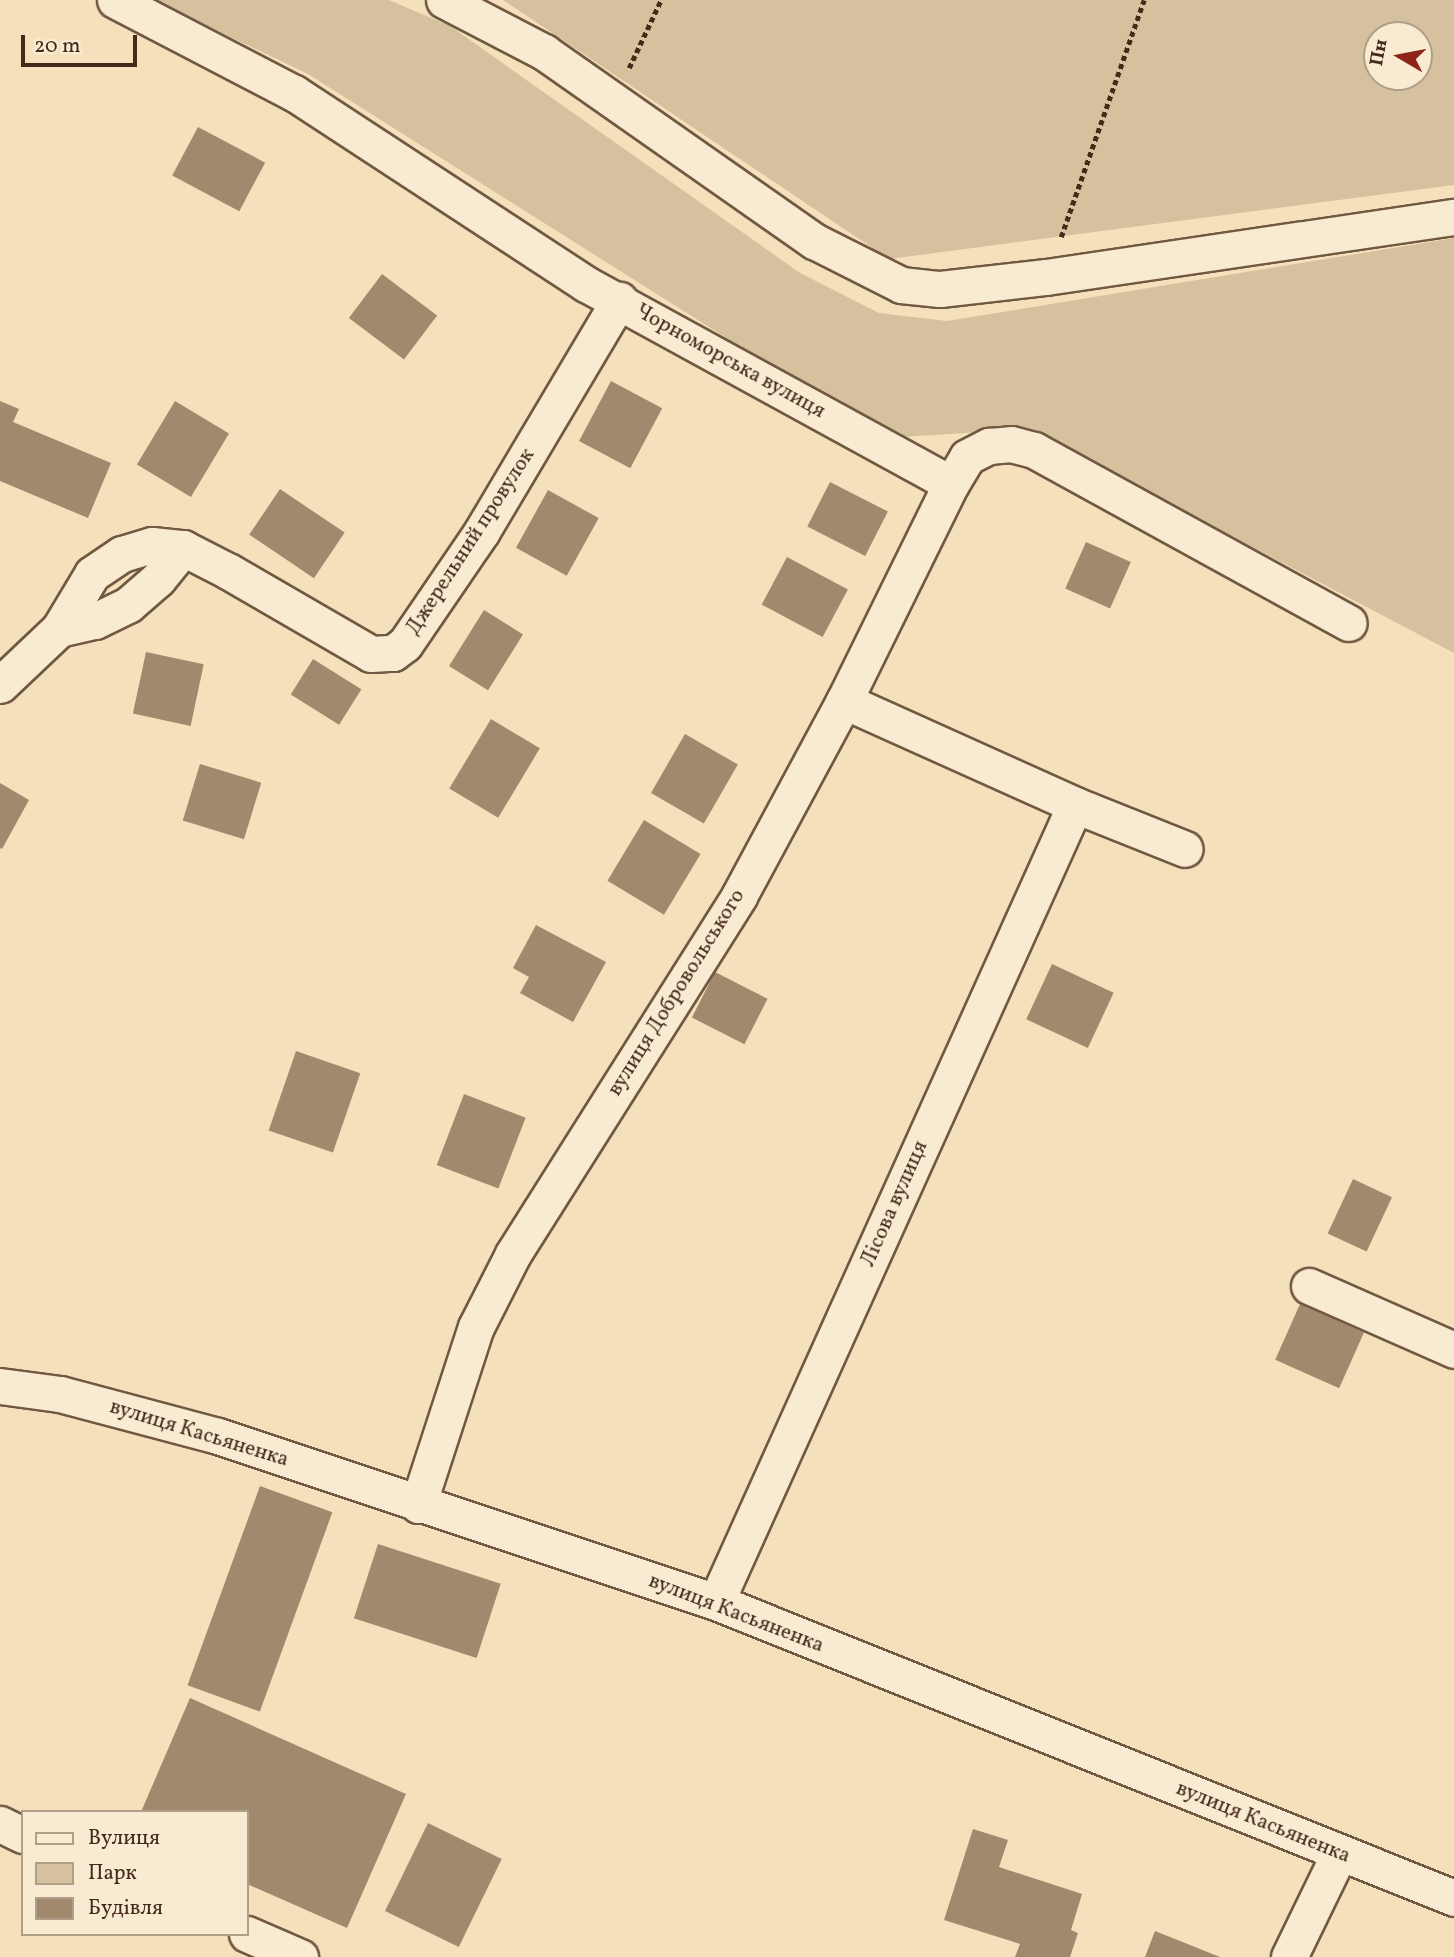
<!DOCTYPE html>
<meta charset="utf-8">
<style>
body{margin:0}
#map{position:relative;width:1454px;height:1957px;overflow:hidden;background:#f4e0ba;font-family:Vollkorn,serif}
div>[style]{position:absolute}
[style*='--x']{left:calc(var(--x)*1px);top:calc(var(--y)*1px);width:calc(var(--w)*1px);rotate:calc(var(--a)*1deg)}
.green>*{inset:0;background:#d6c19f}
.building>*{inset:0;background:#a0896d;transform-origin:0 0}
.path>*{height:4.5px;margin-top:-2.25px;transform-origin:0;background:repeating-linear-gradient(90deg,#452a1a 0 5px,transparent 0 8.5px)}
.roads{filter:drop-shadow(2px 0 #715842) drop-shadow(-2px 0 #715842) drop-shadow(0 2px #715842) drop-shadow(0 -2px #715842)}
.street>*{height:35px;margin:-17.5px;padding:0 17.5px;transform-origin:17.5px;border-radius:17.5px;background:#f8ebd2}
span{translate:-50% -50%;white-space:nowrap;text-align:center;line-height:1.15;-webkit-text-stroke:7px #f8ebd2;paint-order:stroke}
.street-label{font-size:21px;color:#452a1a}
.legend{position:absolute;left:21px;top:1810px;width:228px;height:126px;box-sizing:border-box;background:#f8ebd2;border:2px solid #b09e88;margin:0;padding:9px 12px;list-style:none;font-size:21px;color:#452a1a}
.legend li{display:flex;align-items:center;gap:14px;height:35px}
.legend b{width:35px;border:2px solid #b09e88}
.north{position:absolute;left:1363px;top:21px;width:70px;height:70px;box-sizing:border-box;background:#f8ebd2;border:2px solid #b09e88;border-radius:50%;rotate:280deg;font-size:19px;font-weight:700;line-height:28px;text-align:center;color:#452a1a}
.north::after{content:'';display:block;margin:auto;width:24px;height:32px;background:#8f2418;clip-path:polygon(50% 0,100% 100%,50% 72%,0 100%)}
.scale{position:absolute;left:21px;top:35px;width:116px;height:32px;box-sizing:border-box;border:4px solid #452a1a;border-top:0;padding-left:9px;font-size:21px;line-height:24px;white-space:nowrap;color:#452a1a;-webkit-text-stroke:5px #f8ebd2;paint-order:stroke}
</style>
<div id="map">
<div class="green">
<div style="clip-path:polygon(153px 0,389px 0,450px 26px,800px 273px,879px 313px,947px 321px,1454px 238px,1454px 653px,1028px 429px,885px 438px,308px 74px)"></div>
<div style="clip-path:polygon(evenodd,503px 0,1454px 0,1454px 185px,889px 259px,503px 0,1377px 35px,1419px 35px,1419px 77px,1377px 77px,1377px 35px)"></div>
</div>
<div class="building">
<div style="left:198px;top:127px;width:76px;height:55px;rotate:28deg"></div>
<div style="left:382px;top:274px;width:69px;height:55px;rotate:37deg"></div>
<div style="left:611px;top:381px;width:58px;height:68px;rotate:28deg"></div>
<div style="clip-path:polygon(0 401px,19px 409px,13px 422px,111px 463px,88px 518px,0 481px)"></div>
<div style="left:175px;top:401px;width:63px;height:74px;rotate:31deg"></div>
<div style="left:830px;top:482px;width:65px;height:50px;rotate:27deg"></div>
<div style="left:280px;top:489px;width:78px;height:55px;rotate:34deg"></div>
<div style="left:548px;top:490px;width:58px;height:66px;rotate:29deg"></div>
<div style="left:1086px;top:542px;width:49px;height:51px;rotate:24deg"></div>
<div style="left:787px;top:557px;width:69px;height:54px;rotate:28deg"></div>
<div style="left:484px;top:610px;width:46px;height:66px;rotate:32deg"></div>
<div style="left:146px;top:652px;width:59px;height:63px;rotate:12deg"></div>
<div style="left:313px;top:659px;width:57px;height:42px;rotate:32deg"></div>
<div style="left:491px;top:719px;width:57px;height:81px;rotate:31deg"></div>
<div style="left:685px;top:734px;width:61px;height:68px;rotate:30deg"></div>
<div style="left:200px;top:764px;width:64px;height:59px;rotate:17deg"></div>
<div style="clip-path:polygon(0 783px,29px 800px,2px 849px,0 848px)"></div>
<div style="left:644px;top:820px;width:66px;height:71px;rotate:31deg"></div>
<div style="clip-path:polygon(536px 925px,606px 962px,573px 1022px,520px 993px,529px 977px,513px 968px)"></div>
<div style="left:1052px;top:964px;width:68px;height:61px;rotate:25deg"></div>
<div style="left:715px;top:972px;width:59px;height:51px;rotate:27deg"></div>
<div style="left:296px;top:1051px;width:68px;height:84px;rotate:19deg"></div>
<div style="left:464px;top:1094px;width:66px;height:76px;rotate:21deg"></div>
<div style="left:1353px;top:1179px;width:43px;height:60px;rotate:25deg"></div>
<div style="left:1300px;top:1304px;width:70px;height:61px;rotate:24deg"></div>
<div style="left:260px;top:1486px;width:77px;height:212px;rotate:20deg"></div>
<div style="left:378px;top:1544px;width:129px;height:78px;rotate:18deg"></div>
<div style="clip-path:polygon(190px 1698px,406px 1794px,347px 1928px,247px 1884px,247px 1812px,141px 1812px)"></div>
<div style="left:428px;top:1823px;width:82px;height:98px;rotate:26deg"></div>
<div style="clip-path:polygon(973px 1829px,1008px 1840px,999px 1867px,1082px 1894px,1071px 1930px,1078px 1933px,1070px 1957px,1015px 1957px,1020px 1944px,944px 1920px)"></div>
<div style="clip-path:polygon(1155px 1931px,1220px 1957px,1145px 1957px)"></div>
</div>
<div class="path">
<div style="--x:629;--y:68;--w:75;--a:-64.8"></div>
<div style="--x:1061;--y:237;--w:251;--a:-70.7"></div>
</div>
<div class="roads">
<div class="street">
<div style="--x:115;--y:0;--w:202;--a:27.5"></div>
<div style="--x:294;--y:93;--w:349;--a:33.2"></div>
<div style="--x:586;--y:284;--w:416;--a:28.7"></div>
<div style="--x:951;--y:484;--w:31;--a:-59"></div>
<div style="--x:967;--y:457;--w:25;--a:-27"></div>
<div style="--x:989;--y:446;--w:22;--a:-5"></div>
<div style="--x:1011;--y:444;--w:24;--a:15"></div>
<div style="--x:1034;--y:450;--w:359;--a:28.8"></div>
<div style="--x:444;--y:0;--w:113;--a:27.5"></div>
<div style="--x:544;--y:52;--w:330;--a:35"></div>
<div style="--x:814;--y:241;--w:97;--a:26.8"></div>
<div style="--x:901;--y:285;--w:39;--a:6"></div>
<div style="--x:940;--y:289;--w:107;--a:-6.5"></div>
<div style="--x:1046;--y:277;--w:412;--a:-8.4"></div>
<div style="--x:59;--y:629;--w:37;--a:-13"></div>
<div style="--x:95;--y:621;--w:37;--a:-26"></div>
<div style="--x:128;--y:605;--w:40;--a:-41"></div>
<div style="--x:158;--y:579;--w:40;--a:-51"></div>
<div style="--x:0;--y:685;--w:81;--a:-43.5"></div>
<div style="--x:59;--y:629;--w:64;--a:-59"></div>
<div style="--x:92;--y:574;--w:36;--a:-34"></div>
<div style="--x:122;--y:554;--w:31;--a:-17"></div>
<div style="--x:152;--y:545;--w:31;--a:6"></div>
<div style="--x:183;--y:548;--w:51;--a:27.1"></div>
<div style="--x:228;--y:571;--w:165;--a:30.1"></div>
<div style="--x:371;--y:654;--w:22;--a:-3"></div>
<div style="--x:393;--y:653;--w:15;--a:-37"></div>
<div style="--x:405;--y:644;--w:137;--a:-55.7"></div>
<div style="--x:482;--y:531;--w:269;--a:-59.3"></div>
<div style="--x:844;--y:701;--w:253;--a:24.2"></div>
<div style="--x:1075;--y:805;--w:118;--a:21.8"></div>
<div style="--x:1309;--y:1286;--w:158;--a:23.8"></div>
<div style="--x:0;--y:1386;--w:61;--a:7.6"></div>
<div style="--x:60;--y:1394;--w:163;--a:14.9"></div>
<div style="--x:218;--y:1436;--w:525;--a:18.43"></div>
<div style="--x:716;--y:1602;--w:795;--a:21.85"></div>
<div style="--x:418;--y:1505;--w:187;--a:-72"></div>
<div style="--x:476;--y:1327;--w:82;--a:-63.1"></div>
<div style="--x:513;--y:1254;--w:423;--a:-57.7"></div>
<div style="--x:739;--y:896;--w:221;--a:-61.7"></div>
<div style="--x:844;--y:701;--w:242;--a:-63.8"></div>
<div style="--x:716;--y:1602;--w:874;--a:-65.75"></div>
<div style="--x:0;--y:1824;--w:25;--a:26"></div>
<div style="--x:247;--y:1934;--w:58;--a:23.5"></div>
<div style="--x:1289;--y:1957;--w:114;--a:-64.1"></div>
</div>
</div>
<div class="street-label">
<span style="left:730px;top:362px;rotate:29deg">Чорноморська вулиця</span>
<span style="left:471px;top:542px;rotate:-57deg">Джерельний провулок</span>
<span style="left:677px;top:993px;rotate:-58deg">вулиця Добровольського</span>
<span style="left:895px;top:1204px;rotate:-66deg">Лісова вулиця</span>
<span style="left:199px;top:1434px;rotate:17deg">вулиця Касьяненка</span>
<span style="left:736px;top:1614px;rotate:21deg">вулиця Касьяненка</span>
<span style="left:1263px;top:1823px;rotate:22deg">вулиця Касьяненка</span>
</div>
<ul class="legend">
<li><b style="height:9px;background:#f8ebd2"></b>Вулиця</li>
<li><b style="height:19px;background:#d6c19f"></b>Парк</li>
<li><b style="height:19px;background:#a0896d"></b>Будівля</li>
</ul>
<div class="north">Пн</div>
<div class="scale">20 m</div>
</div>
